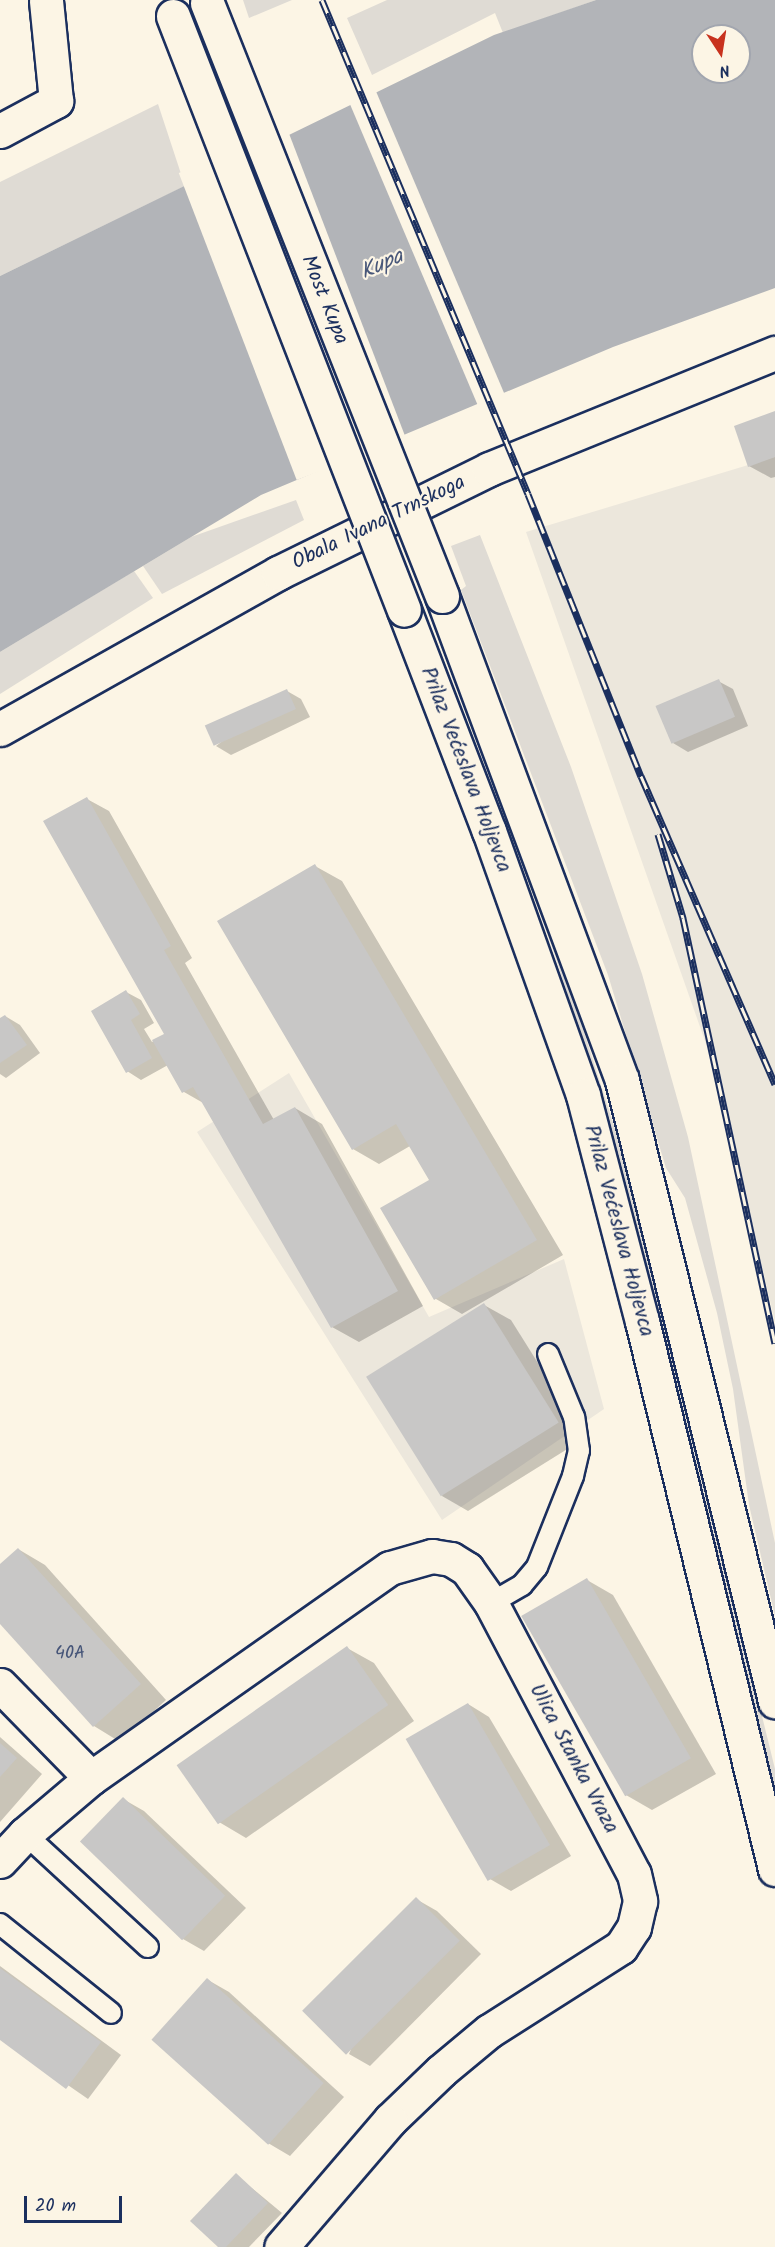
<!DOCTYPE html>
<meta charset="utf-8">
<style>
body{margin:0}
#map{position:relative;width:775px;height:2247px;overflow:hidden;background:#fcf5e5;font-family:Kalam,sans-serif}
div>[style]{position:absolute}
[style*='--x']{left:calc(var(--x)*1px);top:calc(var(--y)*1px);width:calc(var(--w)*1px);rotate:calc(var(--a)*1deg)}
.built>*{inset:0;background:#ece7dc}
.green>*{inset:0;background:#dfdbd4}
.water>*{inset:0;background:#b2b4b8}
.pier>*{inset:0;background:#fcf5e5;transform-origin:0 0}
.shadow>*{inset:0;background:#0003}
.building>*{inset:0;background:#c8c7c6;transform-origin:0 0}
.roads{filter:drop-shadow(2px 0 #1b2f5e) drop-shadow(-2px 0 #1b2f5e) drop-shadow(0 2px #1b2f5e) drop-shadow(0 -2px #1b2f5e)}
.service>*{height:20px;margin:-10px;padding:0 10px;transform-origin:10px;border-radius:10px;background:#fcf5e5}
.minor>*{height:33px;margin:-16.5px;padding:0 16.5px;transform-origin:16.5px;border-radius:16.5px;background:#fcf5e5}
.tertiary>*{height:33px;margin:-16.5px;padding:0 16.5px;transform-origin:16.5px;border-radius:16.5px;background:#fcf5e5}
.trunk>*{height:33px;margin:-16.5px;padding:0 16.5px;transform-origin:16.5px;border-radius:16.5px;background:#fcf5e5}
.rail>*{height:7px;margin-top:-3.5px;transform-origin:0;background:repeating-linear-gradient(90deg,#fcf5e5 0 14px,#1b2f5e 0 28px);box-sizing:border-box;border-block:2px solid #1b2f5e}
.bridges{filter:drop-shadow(2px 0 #1b2f5e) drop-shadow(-2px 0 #1b2f5e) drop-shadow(0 2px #1b2f5e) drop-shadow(0 -2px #1b2f5e)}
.trunk-bridge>*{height:33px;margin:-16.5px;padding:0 16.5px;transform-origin:16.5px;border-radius:16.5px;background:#fcf5e5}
span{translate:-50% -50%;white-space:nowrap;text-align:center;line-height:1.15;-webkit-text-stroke:4.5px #fcf5e5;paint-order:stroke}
.number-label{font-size:18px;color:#465578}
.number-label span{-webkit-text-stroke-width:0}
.street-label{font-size:21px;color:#1b2f5e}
.water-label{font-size:22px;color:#485779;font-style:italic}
.north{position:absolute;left:691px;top:24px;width:60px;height:60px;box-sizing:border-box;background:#fcf5e5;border:2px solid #a2a6af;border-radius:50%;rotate:168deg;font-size:16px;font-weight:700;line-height:24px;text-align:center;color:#1b2f5e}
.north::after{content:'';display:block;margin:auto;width:21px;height:27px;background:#c8321e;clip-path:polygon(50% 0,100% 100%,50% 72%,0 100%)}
.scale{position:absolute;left:24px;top:2196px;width:98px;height:27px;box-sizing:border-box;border:3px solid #1b2f5e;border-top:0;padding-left:8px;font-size:18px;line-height:21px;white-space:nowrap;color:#1b2f5e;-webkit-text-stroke:4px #fcf5e5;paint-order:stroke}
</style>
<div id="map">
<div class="built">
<div style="clip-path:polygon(775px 457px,775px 1322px,718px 1078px,526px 532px)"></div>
<div style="clip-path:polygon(289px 1073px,429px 1317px,564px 1259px,604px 1409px,442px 1520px,197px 1132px)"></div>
</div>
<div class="green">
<div style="clip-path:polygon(243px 0,292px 0,249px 18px)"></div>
<div style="clip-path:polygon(387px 0,596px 0,503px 33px,495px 13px,372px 75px,347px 18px)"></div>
<div style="clip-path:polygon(158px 104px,185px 186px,0 276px,0 182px)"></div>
<div style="clip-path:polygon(296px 500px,304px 520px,162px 594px,143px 566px,191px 537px)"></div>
<div style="clip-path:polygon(480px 535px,571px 767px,642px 974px,688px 1137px,775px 1543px,775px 1616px,749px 1505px,733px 1389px,717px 1313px,685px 1198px,666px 1168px,608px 975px,461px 590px,466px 586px,451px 546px)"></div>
<div style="clip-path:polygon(134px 571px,153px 598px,0 694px,0 652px)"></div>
<div style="clip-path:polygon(500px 804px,505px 804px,548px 919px,628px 1170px,775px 1769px,775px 1794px,619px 1161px,556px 958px)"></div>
</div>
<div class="water">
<div style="clip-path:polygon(evenodd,596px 0,775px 0,775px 288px,613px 347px,261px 495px,0 652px,0 276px,494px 35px,596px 0,703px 36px,739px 36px,739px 72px,703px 72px,703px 36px)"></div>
</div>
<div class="pier">
<div style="left:375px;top:89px;width:333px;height:29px;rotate:67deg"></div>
<div style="left:288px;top:131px;width:329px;height:117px;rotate:69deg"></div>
</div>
<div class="shadow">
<div style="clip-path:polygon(775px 413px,775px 477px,771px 478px,749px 466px)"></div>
<div style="clip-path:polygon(718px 681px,733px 689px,748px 726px,688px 752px,673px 743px)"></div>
<div style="clip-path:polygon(287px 691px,301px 699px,310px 717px,231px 755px,216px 746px)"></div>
<div style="clip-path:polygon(87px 799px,109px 811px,192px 958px,185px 963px,274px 1120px,295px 1108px,322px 1124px,423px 1306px,359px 1342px,332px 1327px,205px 1104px,184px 1092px,168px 1065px,141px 1080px,127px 1071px,126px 992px,141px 1000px,154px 1023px,144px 1029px,152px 1042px,166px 1034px)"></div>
<div style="clip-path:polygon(315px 866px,342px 881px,563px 1255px,462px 1314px,436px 1299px,431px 1180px,410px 1146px,379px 1164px,353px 1149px)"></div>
<div style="clip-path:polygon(5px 1016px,20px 1025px,40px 1053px,6px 1078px,0 1074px,0 1020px)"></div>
<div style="clip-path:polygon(484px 1305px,511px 1320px,585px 1438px,468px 1511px,442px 1496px)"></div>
<div style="clip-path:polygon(18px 1549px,45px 1565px,166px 1700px,120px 1742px,94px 1726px,0 1622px,0 1566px)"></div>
<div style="clip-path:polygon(587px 1580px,613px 1595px,716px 1774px,652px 1810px,626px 1795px)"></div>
<div style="clip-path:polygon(347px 1648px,374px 1663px,414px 1721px,246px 1838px,219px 1822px)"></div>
<div style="clip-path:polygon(468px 1704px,489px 1717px,571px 1856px,511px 1891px,490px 1879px)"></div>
<div style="clip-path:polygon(0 1737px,42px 1774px,0 1822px)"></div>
<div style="clip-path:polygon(123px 1799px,144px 1811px,246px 1908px,204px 1951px,183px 1939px)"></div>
<div style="clip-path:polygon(416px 1899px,437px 1911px,481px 1954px,370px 2066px,349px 2054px)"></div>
<div style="clip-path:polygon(0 1966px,121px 2055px,88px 2099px,0 2038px)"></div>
<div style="clip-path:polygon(208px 1980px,229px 1992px,344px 2097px,290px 2156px,268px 2143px)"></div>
<div style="clip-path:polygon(236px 2175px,282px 2213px,249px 2247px,220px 2247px)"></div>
</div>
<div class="building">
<div style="clip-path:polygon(775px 411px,775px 457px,748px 467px,734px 426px)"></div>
<div style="left:719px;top:679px;width:41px;height:69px;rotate:67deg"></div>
<div style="left:287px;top:689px;width:22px;height:90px;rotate:66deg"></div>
<div style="clip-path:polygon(87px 797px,171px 946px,164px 950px,263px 1124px,295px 1107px,398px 1291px,331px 1328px,193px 1087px,182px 1093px,152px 1040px,164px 1034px,43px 821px)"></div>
<div style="clip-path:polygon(315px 864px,537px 1240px,434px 1300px,380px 1208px,429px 1180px,396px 1124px,352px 1150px,217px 921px)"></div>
<div style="clip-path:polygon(126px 990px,140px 1014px,131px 1020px,152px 1058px,126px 1073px,91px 1011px)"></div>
<div style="clip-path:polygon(5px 1015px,27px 1045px,0 1063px,0 1018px)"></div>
<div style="left:484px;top:1303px;width:141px;height:139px;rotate:58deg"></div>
<div style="clip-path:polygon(18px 1548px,141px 1684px,93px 1727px,0 1624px,0 1564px)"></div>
<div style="left:587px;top:1578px;width:208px;height:76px;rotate:60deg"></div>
<div style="left:347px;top:1646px;width:72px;height:208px;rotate:55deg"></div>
<div style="left:468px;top:1703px;width:164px;height:72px;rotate:60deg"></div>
<div style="clip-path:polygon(0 1743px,17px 1758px,0 1777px)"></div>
<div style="left:123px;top:1797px;width:142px;height:62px;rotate:44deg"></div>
<div style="left:416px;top:1897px;width:62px;height:161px;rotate:45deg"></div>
<div style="clip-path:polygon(0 1968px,101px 2042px,66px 2089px,0 2040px)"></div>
<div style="left:207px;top:1978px;width:157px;height:83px;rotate:42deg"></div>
<div style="clip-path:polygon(236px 2173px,268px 2203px,226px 2247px,218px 2247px,190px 2221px)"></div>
</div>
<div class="roads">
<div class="service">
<div style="--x:491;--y:1603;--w:36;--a:-30"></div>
<div style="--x:522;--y:1585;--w:23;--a:-50"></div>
<div style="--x:537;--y:1567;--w:98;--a:-68.4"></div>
<div style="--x:573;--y:1476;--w:26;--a:-77"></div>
<div style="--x:579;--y:1451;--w:34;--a:-98"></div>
<div style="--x:574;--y:1417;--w:68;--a:-112.4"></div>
<div style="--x:25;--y:1834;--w:167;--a:42.6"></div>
<div style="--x:0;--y:1924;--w:142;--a:38.7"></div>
</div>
<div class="minor">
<div style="--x:0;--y:131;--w:64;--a:-28.2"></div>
<div style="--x:56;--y:101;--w:101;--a:-95.7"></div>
<div style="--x:0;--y:1685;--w:130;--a:45.6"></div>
<div style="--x:91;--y:1778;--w:87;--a:139.7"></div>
<div style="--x:25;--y:1834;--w:37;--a:133"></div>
<div style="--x:91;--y:1778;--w:365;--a:-35.1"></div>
<div style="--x:390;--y:1568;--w:44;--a:-15.9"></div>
<div style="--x:432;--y:1556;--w:19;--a:9"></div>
<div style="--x:451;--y:1559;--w:19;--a:32"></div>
<div style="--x:467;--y:1569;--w:42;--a:54.8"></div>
<div style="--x:491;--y:1603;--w:306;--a:62.2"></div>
<div style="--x:634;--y:1874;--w:28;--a:77"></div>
<div style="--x:640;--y:1901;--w:27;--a:103"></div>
<div style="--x:634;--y:1927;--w:24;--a:123"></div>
<div style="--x:621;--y:1947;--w:156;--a:147.5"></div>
<div style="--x:489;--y:2031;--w:62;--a:140.2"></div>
<div style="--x:441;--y:2071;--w:71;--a:136.1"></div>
<div style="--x:390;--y:2120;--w:167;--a:130.6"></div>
</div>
<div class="tertiary">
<div style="--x:0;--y:729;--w:319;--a:-29.3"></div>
<div style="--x:278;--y:573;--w:235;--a:-26.2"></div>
<div style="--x:489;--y:469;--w:309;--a:-22.1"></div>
</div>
<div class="trunk">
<div style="--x:442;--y:596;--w:516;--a:69.6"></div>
<div style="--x:622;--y:1080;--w:640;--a:76.16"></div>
<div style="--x:404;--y:610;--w:237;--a:69"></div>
<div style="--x:489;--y:831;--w:280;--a:70.4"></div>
<div style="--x:583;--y:1095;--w:234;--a:75.4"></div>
<div style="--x:642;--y:1321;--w:564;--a:76.36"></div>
</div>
</div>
<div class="rail">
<div style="--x:322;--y:0;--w:535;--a:67.36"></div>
<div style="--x:528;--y:494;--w:304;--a:68.2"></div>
<div style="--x:641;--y:776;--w:336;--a:66.5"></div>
<div style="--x:658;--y:834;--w:88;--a:73.4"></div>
<div style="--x:683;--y:918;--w:435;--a:77.8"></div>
</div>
<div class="bridges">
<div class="trunk-bridge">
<div style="--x:207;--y:3;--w:638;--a:68.38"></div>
<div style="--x:173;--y:16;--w:637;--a:68.75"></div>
</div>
</div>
<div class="number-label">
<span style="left:70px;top:1654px">40A</span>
</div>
<div class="street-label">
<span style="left:324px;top:300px;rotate:68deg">Most Kupa</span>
<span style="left:379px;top:523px;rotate:-26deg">Obala Ivana Trnskoga</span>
<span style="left:465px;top:770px;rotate:69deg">Prilaz Većeslava Holjevca</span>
<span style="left:618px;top:1231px;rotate:75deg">Prilaz Većeslava Holjevca</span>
<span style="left:573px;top:1759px;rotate:62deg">Ulica Stanka Vraza</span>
</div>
<div class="water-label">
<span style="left:382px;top:265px;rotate:-24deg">Kupa</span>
</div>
<div class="north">N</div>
<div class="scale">20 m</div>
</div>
